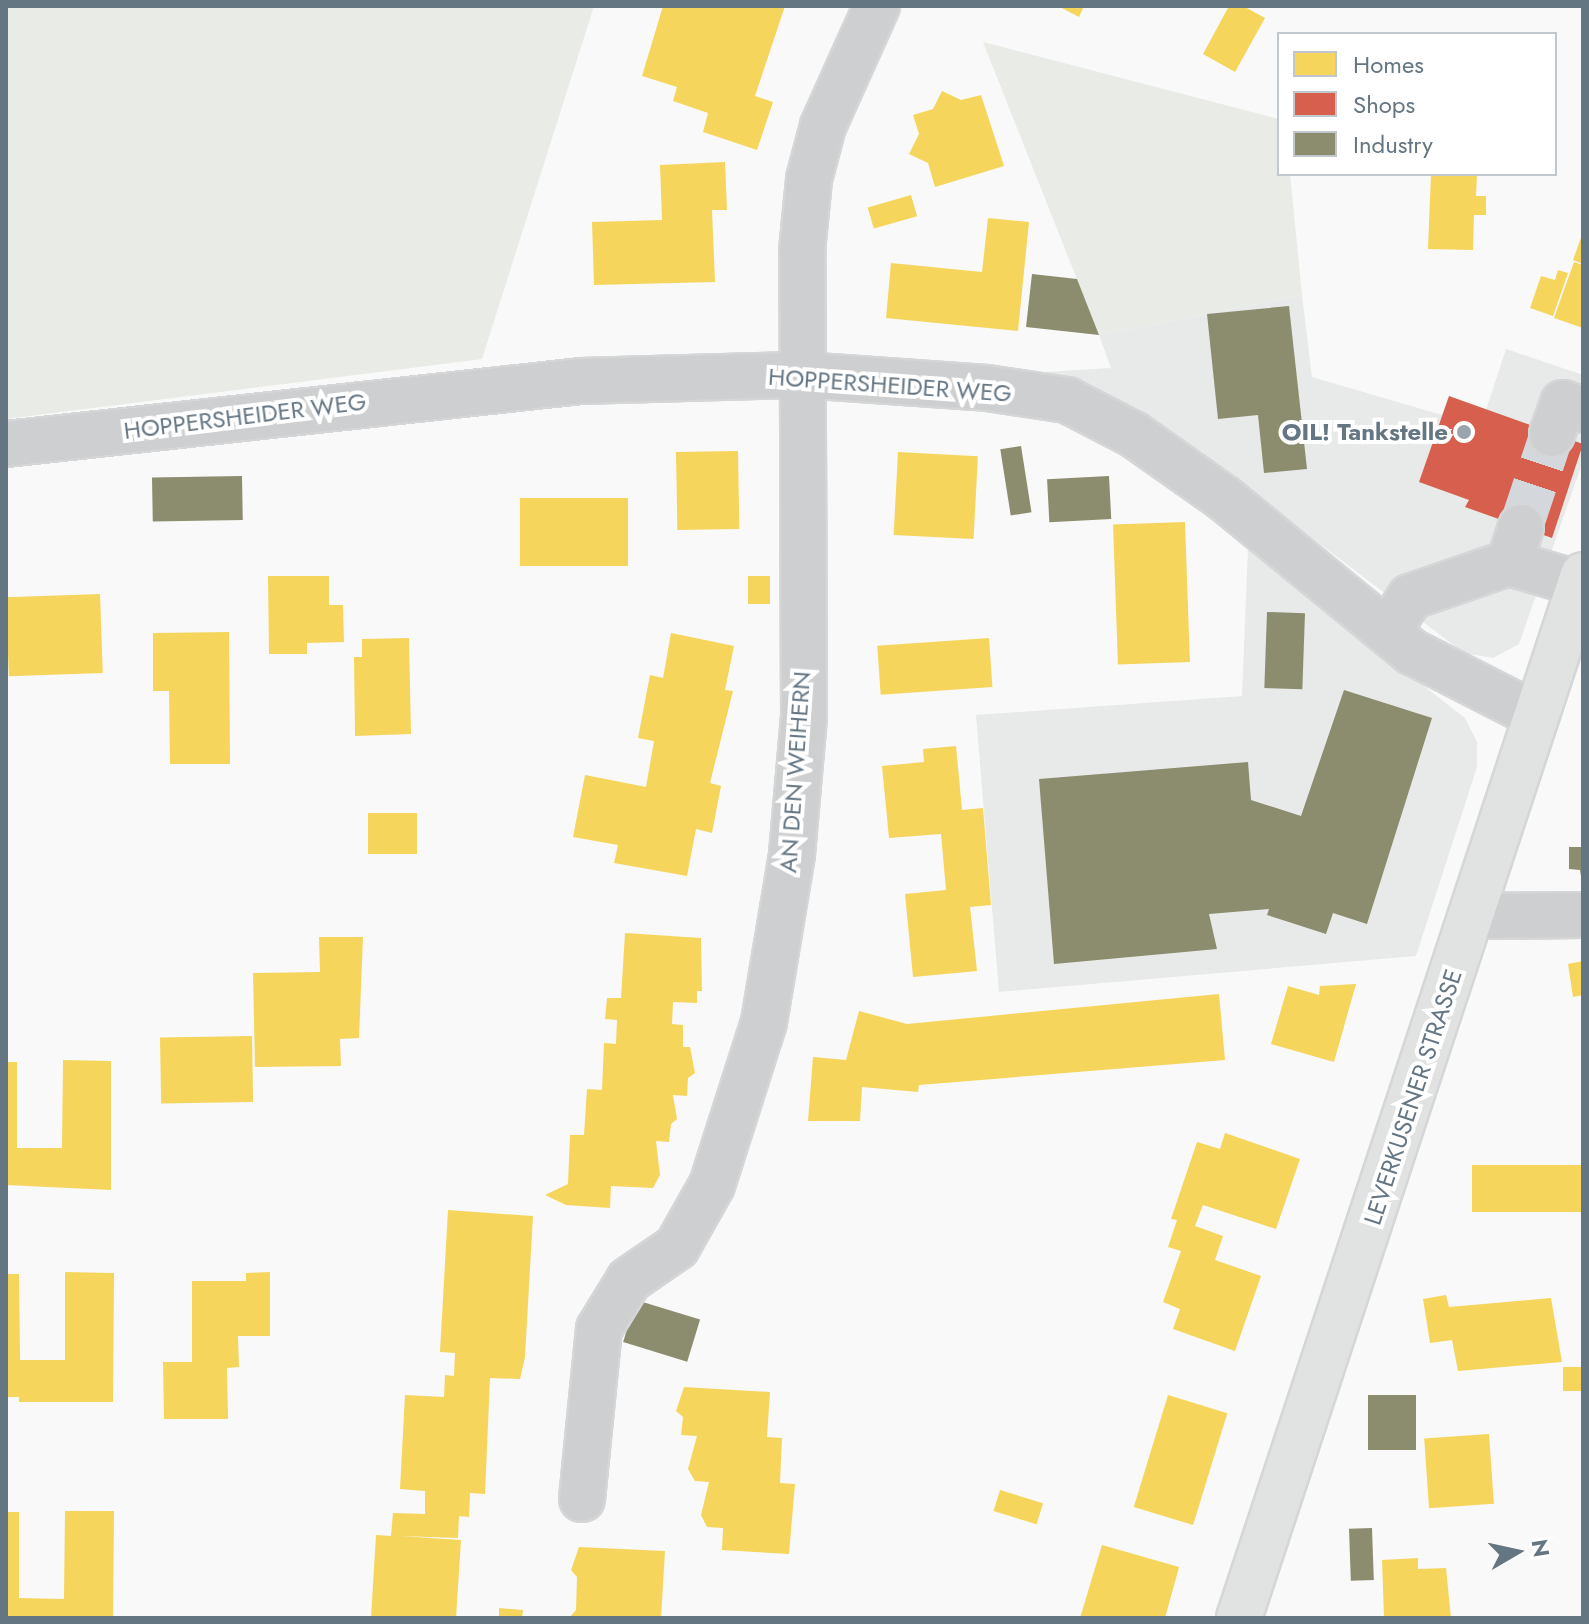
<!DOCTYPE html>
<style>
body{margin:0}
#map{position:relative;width:1589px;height:1624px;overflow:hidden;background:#f9f9f9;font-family:Jost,sans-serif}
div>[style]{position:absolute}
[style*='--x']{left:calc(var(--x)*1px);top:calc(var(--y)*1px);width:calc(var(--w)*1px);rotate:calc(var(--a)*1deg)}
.built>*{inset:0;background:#e8e9e9}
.green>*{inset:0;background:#e8ebe6}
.homes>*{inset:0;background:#f6d55c;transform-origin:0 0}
.shops>*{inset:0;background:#d6604d}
.industry>*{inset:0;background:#8c8c6e;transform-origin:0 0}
.minor-tunnel>*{height:44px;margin-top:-22px;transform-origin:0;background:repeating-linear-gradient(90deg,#d4d8dc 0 44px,transparent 0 66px)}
.roads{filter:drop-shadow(2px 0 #d5d6d7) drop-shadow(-2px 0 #d5d6d7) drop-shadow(0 2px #d5d6d7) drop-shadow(0 -2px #d5d6d7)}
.minor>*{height:44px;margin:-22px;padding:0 22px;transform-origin:22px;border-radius:22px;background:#cecfd0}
.major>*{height:44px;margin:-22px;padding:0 22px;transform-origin:22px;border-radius:22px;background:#e1e2e2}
.dots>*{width:22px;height:22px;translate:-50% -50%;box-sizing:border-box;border:4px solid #fff;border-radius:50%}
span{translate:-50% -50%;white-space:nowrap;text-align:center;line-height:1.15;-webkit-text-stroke:8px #fff;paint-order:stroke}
.street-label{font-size:24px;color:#657683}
.poi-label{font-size:24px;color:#657683;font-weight:700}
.right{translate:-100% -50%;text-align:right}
.frame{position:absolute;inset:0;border:8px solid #657683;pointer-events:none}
.legend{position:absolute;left:1277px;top:32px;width:280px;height:144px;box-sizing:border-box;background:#fff;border:2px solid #c1c8cd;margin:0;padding:10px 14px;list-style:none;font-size:24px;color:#657683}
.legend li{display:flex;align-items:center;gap:16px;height:40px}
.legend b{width:40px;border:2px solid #c1c8cd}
.north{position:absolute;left:1477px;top:1512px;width:80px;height:80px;-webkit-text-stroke:6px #fff;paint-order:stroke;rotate:81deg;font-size:22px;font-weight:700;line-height:32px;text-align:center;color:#657683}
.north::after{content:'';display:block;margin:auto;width:28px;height:36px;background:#657683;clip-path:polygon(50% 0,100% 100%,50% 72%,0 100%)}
</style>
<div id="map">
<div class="built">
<div style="clip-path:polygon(1302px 295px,1312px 377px,1442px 415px,1449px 397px,1486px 410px,1506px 349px,1583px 375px,1583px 461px,1519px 644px,1493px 658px,1464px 653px,1193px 448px,1118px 401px,1045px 372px,1111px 368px,1099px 335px)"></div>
<div style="clip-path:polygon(1248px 548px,1465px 718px,1477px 742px,1477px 767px,1416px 956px,999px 992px,976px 715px,1242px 696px)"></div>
</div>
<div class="green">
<div style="clip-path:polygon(6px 6px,594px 6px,482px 359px,6px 419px)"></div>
<div style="clip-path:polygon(983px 42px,1279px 119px,1279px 174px,1290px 174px,1302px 295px,1099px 335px)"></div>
</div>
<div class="homes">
<div style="clip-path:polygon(663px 6px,785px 6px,755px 96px,773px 102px,757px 150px,703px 132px,708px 113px,673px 101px,677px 87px,642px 76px)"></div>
<div style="clip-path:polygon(1058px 6px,1084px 6px,1079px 17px)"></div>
<div style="clip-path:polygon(1229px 6px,1243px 6px,1265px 18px,1235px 72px,1203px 54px)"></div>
<div style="clip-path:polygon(942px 91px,961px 100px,981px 95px,1004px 166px,935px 187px,928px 163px,909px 154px,919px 134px,913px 115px,933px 109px)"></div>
<div style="clip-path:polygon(725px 162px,727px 210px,712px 210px,715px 282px,594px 285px,592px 222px,662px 220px,660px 165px)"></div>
<div style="clip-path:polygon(1431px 174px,1477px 174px,1476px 196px,1486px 196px,1486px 215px,1474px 215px,1473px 250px,1428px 249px)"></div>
<div style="left:911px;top:195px;width:22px;height:45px;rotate:74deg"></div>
<div style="clip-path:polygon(988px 218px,1029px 222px,1018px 331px,886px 318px,891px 263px,982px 272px)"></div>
<div style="clip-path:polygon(1583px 232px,1583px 264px,1573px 260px)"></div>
<div style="clip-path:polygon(1574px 262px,1583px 265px,1583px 328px,1554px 318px)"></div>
<div style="clip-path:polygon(1558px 270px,1568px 273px,1553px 316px,1530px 308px,1541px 276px,1555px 280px)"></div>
<div style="left:738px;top:451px;width:78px;height:62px;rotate:89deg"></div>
<div style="left:898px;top:452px;width:80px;height:83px;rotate:3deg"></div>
<div style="left:520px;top:498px;width:108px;height:68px"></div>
<div style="left:1185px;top:522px;width:140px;height:72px;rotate:88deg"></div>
<div style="clip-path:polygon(268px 576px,329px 576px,329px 605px,343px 605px,344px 642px,307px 643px,307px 654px,269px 654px)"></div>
<div style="left:748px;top:576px;width:22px;height:28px"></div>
<div style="left:100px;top:594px;width:79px;height:94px;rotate:88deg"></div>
<div style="clip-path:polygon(229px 632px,230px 764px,170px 764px,169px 691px,153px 691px,153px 633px)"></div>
<div style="clip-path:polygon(671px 633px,734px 646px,725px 690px,733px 691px,710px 783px,721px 786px,712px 833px,696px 829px,687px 876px,614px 863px,618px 845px,573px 837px,585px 775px,646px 787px,654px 741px,638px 738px,650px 675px,663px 678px)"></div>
<div style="clip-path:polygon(409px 638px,411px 734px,355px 736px,354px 657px,362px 657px,362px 639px)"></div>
<div style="left:989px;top:638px;width:49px;height:112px;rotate:86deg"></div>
<div style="clip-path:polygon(956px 746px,962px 810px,983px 808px,991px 905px,970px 907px,977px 971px,913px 977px,905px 894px,946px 890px,941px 834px,889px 838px,882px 766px,924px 762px,923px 749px)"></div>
<div style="left:368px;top:813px;width:49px;height:41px"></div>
<div style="clip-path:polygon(625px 933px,701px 938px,702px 991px,697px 991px,697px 1003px,673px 1002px,672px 1024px,683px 1025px,683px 1047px,690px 1047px,695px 1073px,688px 1078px,687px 1096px,673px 1095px,677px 1119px,671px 1124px,669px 1142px,656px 1141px,660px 1175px,653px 1188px,611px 1186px,610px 1208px,566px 1205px,545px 1195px,568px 1184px,570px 1135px,584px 1135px,587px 1089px,602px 1090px,604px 1043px,616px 1044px,617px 1020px,605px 1019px,607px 998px,621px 998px)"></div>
<div style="clip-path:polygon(319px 937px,363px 937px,359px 1038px,340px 1039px,341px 1066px,255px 1067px,253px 973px,320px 972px)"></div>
<div style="clip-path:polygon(1583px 961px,1583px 995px,1573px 997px,1568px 964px)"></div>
<div style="clip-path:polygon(1356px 984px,1334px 1062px,1271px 1044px,1288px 986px,1319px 995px,1320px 986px)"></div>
<div style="clip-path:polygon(1219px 994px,1225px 1060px,919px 1085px,918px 1092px,862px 1087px,860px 1121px,808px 1121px,813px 1057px,846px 1060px,859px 1011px,907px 1024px)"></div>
<div style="left:252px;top:1036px;width:66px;height:92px;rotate:89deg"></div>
<div style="clip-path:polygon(63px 1060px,111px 1061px,111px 1190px,6px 1185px,6px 1062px,17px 1062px,17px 1148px,62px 1148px)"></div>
<div style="clip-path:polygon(1225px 1133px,1300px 1159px,1276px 1229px,1203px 1205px,1195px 1226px,1223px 1236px,1215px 1260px,1261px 1276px,1235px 1351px,1173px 1329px,1180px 1309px,1163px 1302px,1181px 1251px,1168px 1247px,1177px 1220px,1171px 1219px,1197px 1142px,1220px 1149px)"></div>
<div style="left:1583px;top:1165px;width:47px;height:111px;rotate:90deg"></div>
<div style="clip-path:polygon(448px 1210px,533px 1216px,525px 1357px,520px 1379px,490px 1378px,485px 1494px,470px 1493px,469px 1517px,459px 1516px,458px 1538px,400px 1536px,461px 1540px,456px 1618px,371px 1618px,376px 1535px,391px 1536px,393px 1513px,425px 1514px,425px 1491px,400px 1489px,405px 1395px,444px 1397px,445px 1375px,454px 1376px,455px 1353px,440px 1352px)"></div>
<div style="clip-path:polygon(65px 1272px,114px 1273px,113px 1402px,19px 1402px,19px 1397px,6px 1397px,6px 1274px,19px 1274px,20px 1360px,65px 1360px)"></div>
<div style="clip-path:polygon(270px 1272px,270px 1336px,238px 1336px,239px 1367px,227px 1368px,228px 1419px,164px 1419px,163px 1362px,192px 1362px,192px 1281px,246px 1281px,246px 1273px)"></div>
<div style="clip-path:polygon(1446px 1295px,1449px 1307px,1551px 1298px,1562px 1362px,1458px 1371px,1452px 1340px,1430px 1343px,1423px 1299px)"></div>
<div style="left:1583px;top:1367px;width:24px;height:20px;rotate:90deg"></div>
<div style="clip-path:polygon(684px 1387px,770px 1392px,767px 1437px,782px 1438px,780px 1483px,795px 1484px,789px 1554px,722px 1550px,723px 1528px,707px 1527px,701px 1515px,709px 1482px,695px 1481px,688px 1469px,697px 1436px,681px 1435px,683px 1417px,676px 1411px)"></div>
<div style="left:1168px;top:1395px;width:62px;height:117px;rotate:17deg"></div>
<div style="left:1489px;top:1434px;width:70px;height:65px;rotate:86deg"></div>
<div style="left:1000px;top:1490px;width:45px;height:22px;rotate:17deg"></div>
<div style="clip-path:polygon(65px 1511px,114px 1511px,113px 1618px,6px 1618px,6px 1512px,19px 1512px,19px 1598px,64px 1599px)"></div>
<div style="clip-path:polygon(1102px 1545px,1179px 1567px,1165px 1618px,1080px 1618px)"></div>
<div style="clip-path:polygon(579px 1547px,665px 1551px,661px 1618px,569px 1618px,576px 1610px,577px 1577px,571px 1570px)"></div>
<div style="clip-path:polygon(1418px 1558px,1418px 1569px,1446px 1568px,1451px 1618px,1384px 1618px,1382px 1560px)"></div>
<div style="clip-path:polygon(499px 1608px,523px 1610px,522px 1618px,499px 1618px)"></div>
</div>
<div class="shops">
<div style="clip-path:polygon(1449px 396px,1583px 444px,1552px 538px,1465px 507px,1469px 500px,1419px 482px)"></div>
</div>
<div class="industry">
<div style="clip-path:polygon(1032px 274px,1077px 279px,1099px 335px,1026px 327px)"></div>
<div style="clip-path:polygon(1289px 306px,1307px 469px,1264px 473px,1258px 415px,1218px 419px,1207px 314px)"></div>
<div style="left:1021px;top:446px;width:67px;height:21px;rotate:81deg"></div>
<div style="left:242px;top:476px;width:44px;height:90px;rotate:89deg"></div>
<div style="left:1109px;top:476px;width:43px;height:62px;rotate:87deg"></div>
<div style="left:1267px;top:612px;width:38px;height:76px;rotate:2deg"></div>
<div style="clip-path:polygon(1344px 690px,1432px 718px,1367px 924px,1333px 913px,1326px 934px,1267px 915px,1269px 909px,1209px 914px,1217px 949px,1054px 964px,1039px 779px,1248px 762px,1251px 800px,1301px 816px)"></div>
<div style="clip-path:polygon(1569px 847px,1583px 847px,1583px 889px,1580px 870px,1569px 869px)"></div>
<div style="left:636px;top:1300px;width:67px;height:44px;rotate:17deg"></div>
<div style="left:1368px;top:1395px;width:48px;height:55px"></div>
<div style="left:1372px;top:1528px;width:52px;height:23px;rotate:88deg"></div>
</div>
<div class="minor-tunnel">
<div style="--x:1521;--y:527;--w:98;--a:-71.6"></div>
</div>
<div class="roads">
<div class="minor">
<div style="--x:1552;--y:434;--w:33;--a:-70"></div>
<div style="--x:1563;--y:403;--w:21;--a:19"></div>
<div style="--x:6;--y:444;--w:578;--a:-6.25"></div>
<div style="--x:581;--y:381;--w:221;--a:-1.6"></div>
<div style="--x:802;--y:375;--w:185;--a:4"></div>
<div style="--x:987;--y:388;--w:81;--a:8.5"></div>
<div style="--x:1067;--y:400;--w:74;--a:27.3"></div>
<div style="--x:1133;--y:434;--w:113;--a:35.2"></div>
<div style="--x:1225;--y:499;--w:242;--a:39.3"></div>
<div style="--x:1412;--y:652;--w:138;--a:27.1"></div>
<div style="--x:1521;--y:527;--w:38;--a:108"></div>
<div style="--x:1509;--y:563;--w:74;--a:16.5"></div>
<div style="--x:1388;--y:632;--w:41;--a:-57.8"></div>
<div style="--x:1410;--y:597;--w:105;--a:-19"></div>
<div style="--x:1473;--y:916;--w:110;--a:-0.5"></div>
<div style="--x:582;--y:1499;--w:171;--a:-84.3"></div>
<div style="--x:599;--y:1329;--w:57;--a:-58.5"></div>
<div style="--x:629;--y:1280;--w:58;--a:-34.5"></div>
<div style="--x:677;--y:1247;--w:71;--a:-60.6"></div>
<div style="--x:712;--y:1185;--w:171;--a:-72.3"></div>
<div style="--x:764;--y:1022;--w:170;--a:-80.5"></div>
<div style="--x:792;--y:854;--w:139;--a:-85"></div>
<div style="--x:804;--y:716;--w:465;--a:-90.2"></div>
<div style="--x:802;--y:251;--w:72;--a:-84.4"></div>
<div style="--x:809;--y:179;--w:55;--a:-75.2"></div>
<div style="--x:823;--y:126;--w:132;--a:-65.8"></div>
</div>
<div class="major">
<div style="--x:1239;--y:1618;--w:1098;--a:-71.75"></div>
</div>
</div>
<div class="dots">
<div style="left:1464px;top:432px;background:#99a4ac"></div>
</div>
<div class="street-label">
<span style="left:890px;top:385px;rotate:4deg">HOPPERSHEIDER WEG</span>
<span style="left:245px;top:416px;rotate:-7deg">HOPPERSHEIDER WEG</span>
<span style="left:795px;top:772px;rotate:-86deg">AN DEN WEIHERN</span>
<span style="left:1413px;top:1097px;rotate:-72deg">LEVERKUSENER STRASSE</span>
</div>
<div class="poi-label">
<span class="right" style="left:1448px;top:432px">OIL! Tankstelle</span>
</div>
<div class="frame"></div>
<ul class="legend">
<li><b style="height:22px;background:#f6d55c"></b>Homes</li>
<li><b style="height:22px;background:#d6604d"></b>Shops</li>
<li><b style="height:22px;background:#8c8c6e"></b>Industry</li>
</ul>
<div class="north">N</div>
</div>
